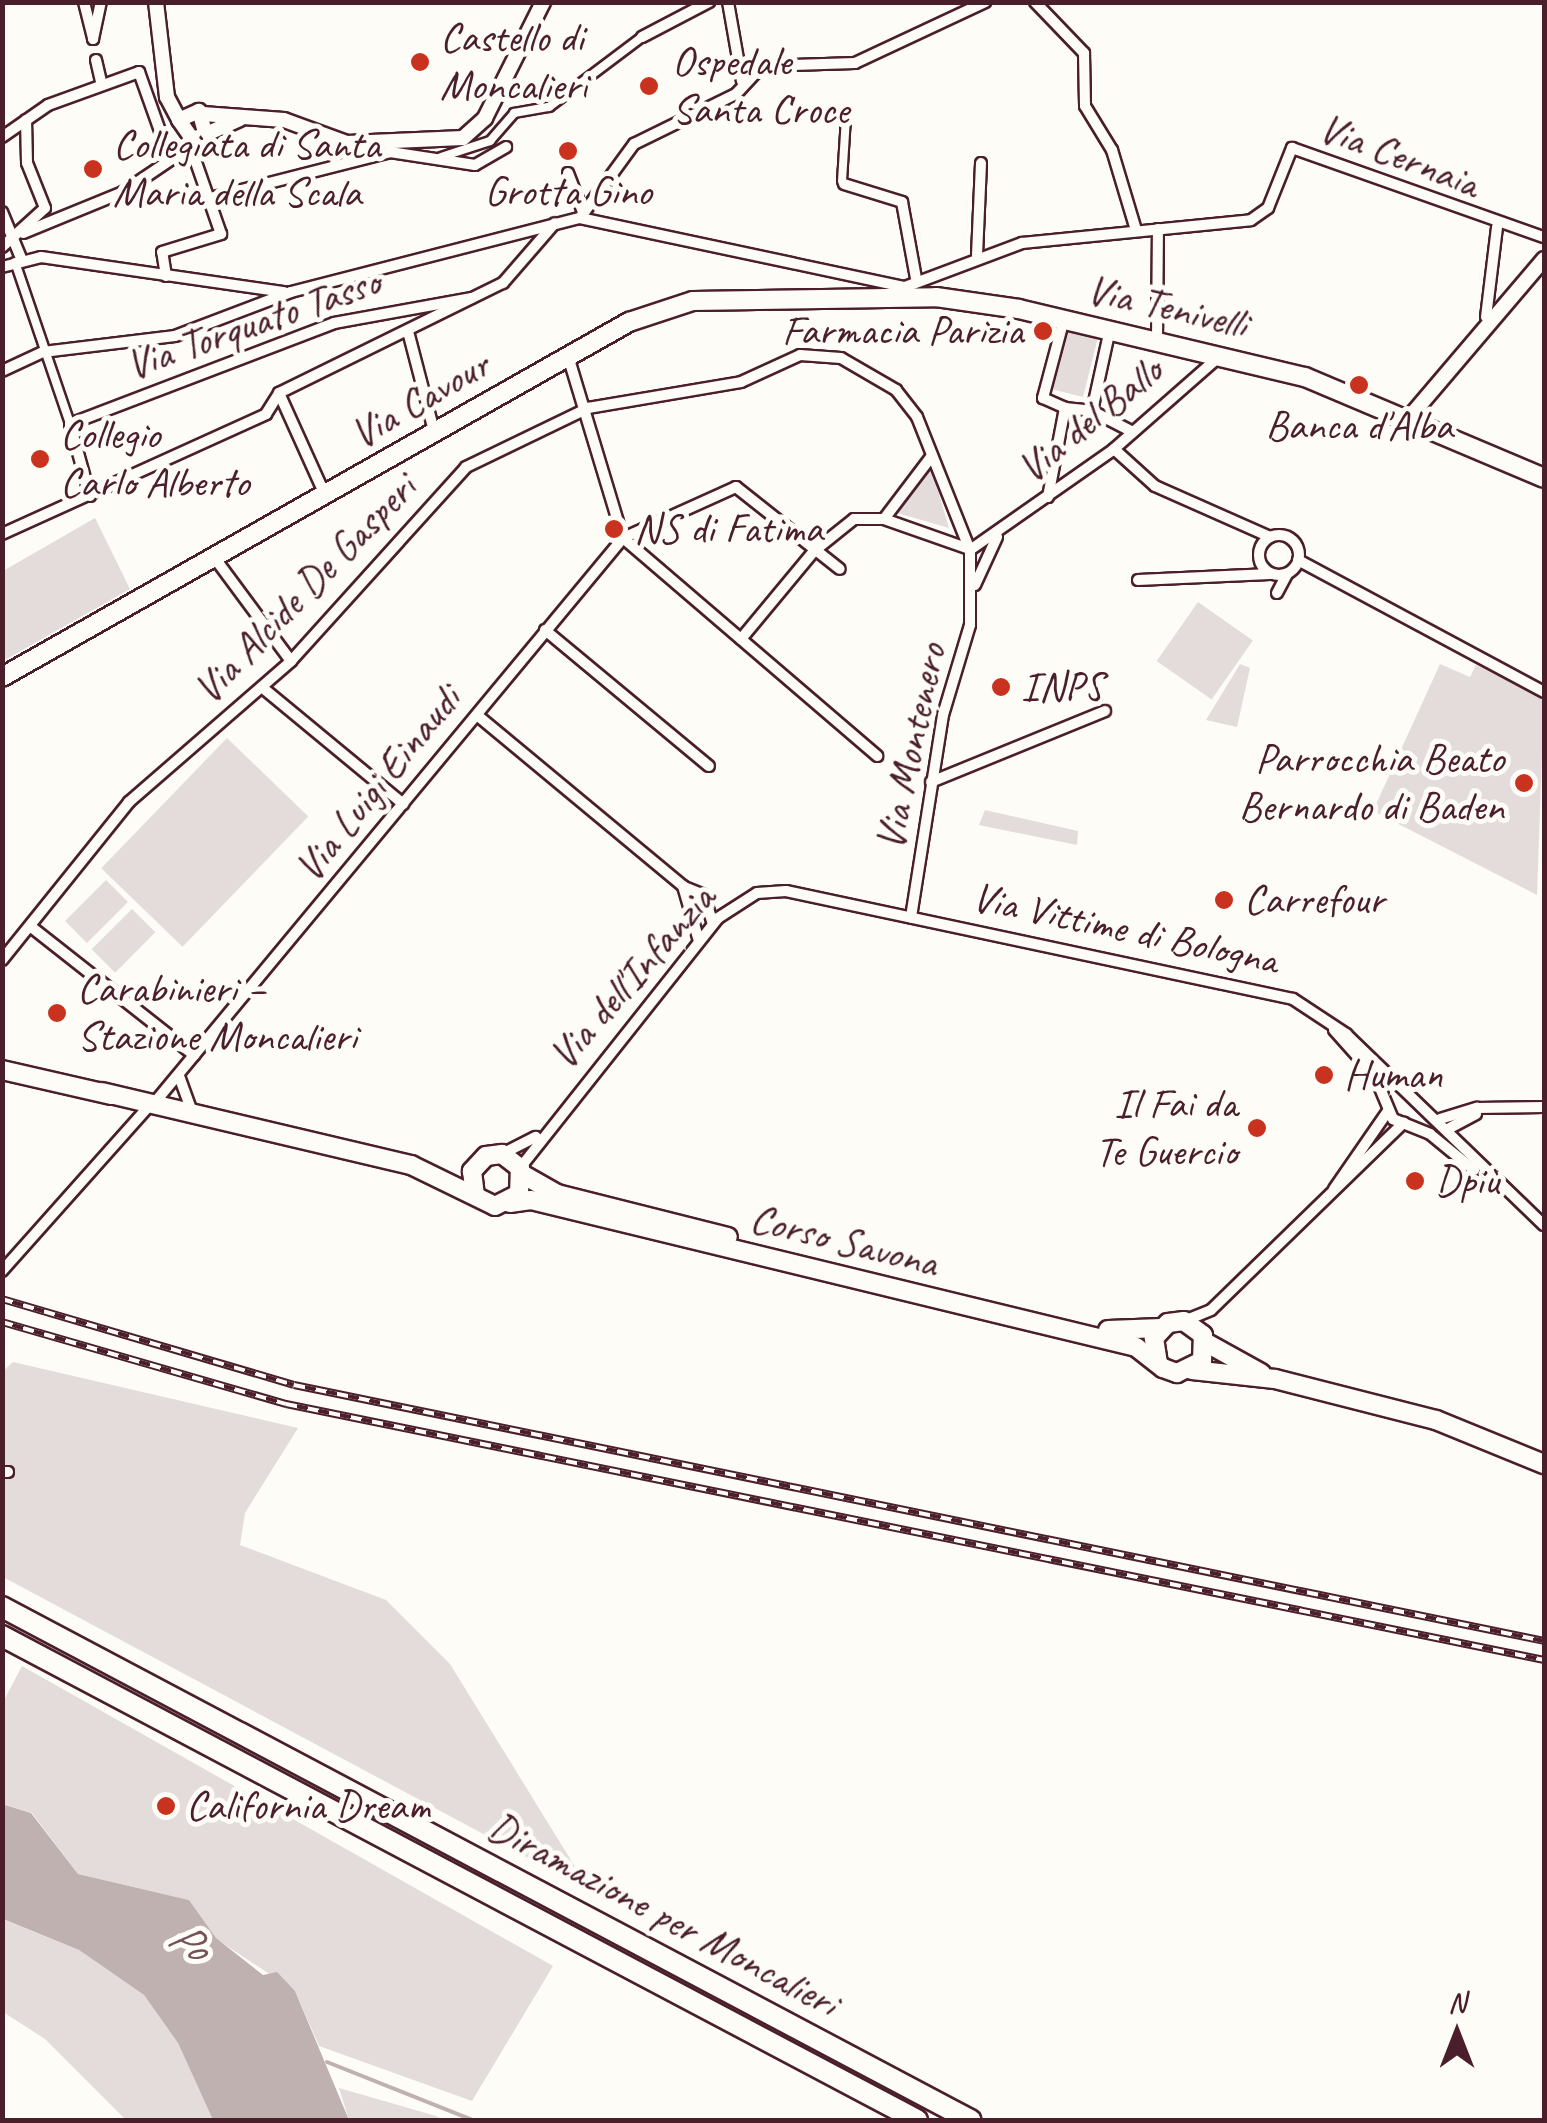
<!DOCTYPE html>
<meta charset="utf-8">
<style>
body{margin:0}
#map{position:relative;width:1547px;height:2123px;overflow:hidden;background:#fdfcf7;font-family:Caveat,sans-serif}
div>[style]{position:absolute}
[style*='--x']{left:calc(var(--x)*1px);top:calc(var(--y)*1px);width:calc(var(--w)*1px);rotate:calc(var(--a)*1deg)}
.green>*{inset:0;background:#e3dcda;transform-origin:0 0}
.water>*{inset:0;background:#c0b1b1}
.stream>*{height:4px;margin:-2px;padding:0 2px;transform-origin:2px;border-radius:2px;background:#c0b1b1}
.roads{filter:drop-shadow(2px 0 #4a1f2b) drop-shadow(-2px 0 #4a1f2b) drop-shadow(0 2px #4a1f2b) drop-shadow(0 -2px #4a1f2b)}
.pedestrian>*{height:8px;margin:-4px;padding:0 4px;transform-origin:4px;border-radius:4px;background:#fdfcf7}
.minor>*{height:10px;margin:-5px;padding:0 5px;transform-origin:5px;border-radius:5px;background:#fdfcf7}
.minor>.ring{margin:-5px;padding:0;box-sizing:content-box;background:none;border:10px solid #fdfcf7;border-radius:50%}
.tertiary>*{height:14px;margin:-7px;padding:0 7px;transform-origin:7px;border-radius:7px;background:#fdfcf7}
.primary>*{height:18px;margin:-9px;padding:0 9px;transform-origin:9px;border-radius:9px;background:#fdfcf7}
.motorway>*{height:20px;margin:-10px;padding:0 10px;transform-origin:10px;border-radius:10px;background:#fdfcf7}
.rail>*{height:8px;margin-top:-4px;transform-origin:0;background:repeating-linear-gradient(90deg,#fdfcf7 0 11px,#4a1f2b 0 22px);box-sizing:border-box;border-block:2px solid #4a1f2b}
.dots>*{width:28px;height:28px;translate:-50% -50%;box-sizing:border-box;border:5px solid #fdfcf7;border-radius:50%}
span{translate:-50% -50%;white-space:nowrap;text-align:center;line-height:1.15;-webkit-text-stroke:10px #fdfcf7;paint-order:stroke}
.poi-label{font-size:42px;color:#4a1f2b}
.left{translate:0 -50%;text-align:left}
.right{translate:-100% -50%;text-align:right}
.street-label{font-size:42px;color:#4a1f2b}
.water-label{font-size:45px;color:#73525a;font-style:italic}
.frame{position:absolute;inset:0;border:5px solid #4a1f2b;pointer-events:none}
.north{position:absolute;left:1407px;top:1983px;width:100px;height:100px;-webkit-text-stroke:8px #fdfcf7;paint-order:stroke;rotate:0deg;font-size:28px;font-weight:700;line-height:40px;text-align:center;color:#4a1f2b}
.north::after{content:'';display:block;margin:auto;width:35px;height:45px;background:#4a1f2b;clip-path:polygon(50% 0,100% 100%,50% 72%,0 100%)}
</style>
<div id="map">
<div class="green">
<div style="left:1067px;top:329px;width:32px;height:62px;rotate:14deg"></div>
<div style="clip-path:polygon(930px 464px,949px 528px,894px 512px)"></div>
<div style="clip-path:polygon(95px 518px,130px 589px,3px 661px,3px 571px)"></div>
<div style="left:1198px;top:602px;width:67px;height:72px;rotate:35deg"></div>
<div style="clip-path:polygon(1240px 664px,1250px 668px,1237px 727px,1206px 720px)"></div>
<div style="clip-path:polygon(1440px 664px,1470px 677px,1476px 665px,1544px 698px,1537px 895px,1373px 811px)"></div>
<div style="left:227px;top:738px;width:113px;height:181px;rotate:44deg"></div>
<div style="clip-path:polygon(985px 810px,1078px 831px,1077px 845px,979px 825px)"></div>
<div style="left:106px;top:880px;width:31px;height:58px;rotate:45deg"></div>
<div style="left:132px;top:909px;width:33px;height:57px;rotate:45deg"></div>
<div style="clip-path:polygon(13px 1362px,298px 1428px,245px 1513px,240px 1545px,386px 1600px,450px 1664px,590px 1891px,3px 1577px,2px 1372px)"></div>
<div style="clip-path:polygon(22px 1666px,553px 1966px,472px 2101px,319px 2046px,295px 1991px,215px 1938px,189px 1900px,78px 1874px,32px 1813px,3px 1804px,3px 1702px)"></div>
<div style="clip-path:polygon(2px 1919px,79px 1950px,144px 1995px,178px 2043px,213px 2120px,126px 2120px,45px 2039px,3px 2012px)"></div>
<div style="clip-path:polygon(339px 2088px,436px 2116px,443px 2120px,349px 2120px)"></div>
</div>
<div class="water">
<div style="clip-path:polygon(2px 1804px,31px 1813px,78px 1874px,189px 1900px,216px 1938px,263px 1975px,277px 1972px,295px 1991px,349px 2120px,213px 2120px,178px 2043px,144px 1995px,79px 1950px,3px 1919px)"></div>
</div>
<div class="stream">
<div style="--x:327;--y:2062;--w:157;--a:21.7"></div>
</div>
<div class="roads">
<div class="pedestrian">
<div style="--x:441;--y:157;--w:52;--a:-18.1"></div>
<div style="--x:490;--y:141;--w:37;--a:-49"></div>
<div style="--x:514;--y:113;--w:36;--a:-10"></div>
<div style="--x:549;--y:107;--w:116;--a:-37"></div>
<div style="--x:842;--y:181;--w:63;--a:-86.4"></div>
<div style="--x:15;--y:262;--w:171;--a:71.2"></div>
</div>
<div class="minor">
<div style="--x:84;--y:2;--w:38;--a:76"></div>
<div style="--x:93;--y:39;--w:38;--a:-78"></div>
<div style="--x:728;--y:2;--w:80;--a:80"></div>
<div style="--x:1035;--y:2;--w:71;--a:46.1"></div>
<div style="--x:1084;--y:53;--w:53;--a:88.9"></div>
<div style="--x:1085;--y:106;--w:52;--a:58.5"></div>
<div style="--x:1112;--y:150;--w:84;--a:73.3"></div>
<div style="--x:642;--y:37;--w:76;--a:-27.6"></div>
<div style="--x:96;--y:60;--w:23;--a:77"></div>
<div style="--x:2;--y:137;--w:56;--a:-34.8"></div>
<div style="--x:48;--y:105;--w:97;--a:-19.9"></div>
<div style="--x:139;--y:72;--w:92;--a:70.4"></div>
<div style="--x:568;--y:173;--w:40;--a:69"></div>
<div style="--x:844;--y:184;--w:61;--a:17.2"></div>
<div style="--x:902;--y:202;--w:77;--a:79.6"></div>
<div style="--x:206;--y:199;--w:190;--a:-14.3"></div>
<div style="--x:390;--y:152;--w:86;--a:8.7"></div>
<div style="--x:475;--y:165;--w:36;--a:-30"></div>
<div style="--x:2;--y:212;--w:50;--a:67.6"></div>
<div style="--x:580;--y:218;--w:92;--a:-53.9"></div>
<div style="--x:634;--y:144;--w:114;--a:-26.1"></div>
<div style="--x:736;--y:94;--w:38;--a:-47"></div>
<div style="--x:762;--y:66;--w:93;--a:-1.8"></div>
<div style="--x:855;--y:63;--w:144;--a:-25.1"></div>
<div style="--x:23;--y:233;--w:108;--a:-22.3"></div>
<div style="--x:123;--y:192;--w:78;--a:-34.1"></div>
<div style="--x:2;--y:247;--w:58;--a:-42.2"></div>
<div style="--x:45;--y:208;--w:48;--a:-111.8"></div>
<div style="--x:27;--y:163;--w:43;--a:-91.3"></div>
<div style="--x:977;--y:255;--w:92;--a:-87.5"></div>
<div style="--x:2;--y:267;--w:40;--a:-14.4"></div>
<div style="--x:41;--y:257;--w:246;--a:8.2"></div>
<div style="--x:166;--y:276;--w:24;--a:-99"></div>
<div style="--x:162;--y:252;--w:62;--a:-17"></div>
<div style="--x:221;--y:234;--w:101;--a:-109.2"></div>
<div style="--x:905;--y:287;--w:125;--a:-20.6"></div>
<div style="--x:1022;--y:243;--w:230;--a:-5.7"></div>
<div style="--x:1251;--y:220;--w:21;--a:-35"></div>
<div style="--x:1268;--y:208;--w:65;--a:-68.2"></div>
<div style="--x:1292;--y:148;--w:267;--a:19.5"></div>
<div style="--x:1486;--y:317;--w:91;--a:-83"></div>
<div style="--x:1064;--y:319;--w:82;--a:104.9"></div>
<div style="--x:1043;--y:398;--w:24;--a:24"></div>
<div style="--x:1065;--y:408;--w:27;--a:6"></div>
<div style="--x:1092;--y:411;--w:84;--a:-77.6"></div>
<div style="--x:409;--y:335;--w:99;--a:75.4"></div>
<div style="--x:1157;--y:339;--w:110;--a:-89.5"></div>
<div style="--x:568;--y:356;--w:190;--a:73.2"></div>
<div style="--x:623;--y:538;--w:335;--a:40.6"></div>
<div style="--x:2;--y:371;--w:45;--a:-24.9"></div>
<div style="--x:43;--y:352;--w:133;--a:-6.9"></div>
<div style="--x:175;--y:336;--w:124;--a:-20.8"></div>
<div style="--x:291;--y:292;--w:298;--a:-14.4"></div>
<div style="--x:580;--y:218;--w:332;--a:12"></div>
<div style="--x:279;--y:393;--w:112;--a:65.7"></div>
<div style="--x:1092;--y:411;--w:46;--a:27.1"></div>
<div style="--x:1114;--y:449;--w:55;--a:42.1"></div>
<div style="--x:1155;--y:486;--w:126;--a:23.9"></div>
<div style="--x:90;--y:496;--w:75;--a:-105.5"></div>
<div style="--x:70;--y:424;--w:283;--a:-20.9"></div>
<div style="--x:334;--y:323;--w:140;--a:-10.3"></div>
<div style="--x:1048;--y:497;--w:91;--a:-79.2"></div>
<div style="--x:884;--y:519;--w:78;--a:-52.8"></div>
<div style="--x:2;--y:534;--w:290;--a:-24.4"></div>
<div style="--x:266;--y:414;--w:25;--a:-58"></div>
<div style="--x:279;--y:393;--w:250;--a:-26.2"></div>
<div style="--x:503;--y:283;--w:79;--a:-49.1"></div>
<div class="ring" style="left:1259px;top:535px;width:30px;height:30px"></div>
<div style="--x:970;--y:550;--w:176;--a:-35"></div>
<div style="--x:1114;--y:449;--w:142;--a:-41.3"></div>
<div style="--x:214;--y:557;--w:129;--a:53.5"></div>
<div style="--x:1298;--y:560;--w:279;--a:28.2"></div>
<div style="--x:1138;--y:580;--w:132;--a:-2.6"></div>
<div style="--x:975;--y:585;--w:53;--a:-65.4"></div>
<div style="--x:1277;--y:593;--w:21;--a:-62"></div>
<div style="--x:545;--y:630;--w:213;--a:39.7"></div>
<div style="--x:741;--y:639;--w:114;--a:-50.3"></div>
<div style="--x:814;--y:551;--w:51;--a:-38.7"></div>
<div style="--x:854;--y:519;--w:30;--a:0"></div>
<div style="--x:884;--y:519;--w:90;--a:19.4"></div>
<div style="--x:263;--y:688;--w:182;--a:39.6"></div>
<div style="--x:477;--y:715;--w:268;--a:39.7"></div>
<div style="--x:683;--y:886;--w:57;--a:73.8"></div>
<div style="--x:931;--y:782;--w:188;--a:-22.2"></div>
<div style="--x:684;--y:887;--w:22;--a:22"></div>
<div style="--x:704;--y:895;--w:30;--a:73"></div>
<div style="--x:30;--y:926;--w:209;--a:38.2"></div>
<div style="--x:2;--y:960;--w:203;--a:-51.2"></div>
<div style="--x:129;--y:802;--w:215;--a:-41"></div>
<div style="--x:291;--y:661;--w:261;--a:-47.9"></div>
<div style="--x:466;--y:467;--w:136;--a:-25.8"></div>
<div style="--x:588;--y:408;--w:155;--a:-9.6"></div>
<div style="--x:741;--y:382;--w:65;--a:-24.6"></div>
<div style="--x:800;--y:355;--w:41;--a:4.2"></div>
<div style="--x:841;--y:358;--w:64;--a:30.2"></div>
<div style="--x:896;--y:390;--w:34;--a:52"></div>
<div style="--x:917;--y:417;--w:143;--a:68.3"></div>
<div style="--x:970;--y:550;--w:75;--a:90"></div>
<div style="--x:970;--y:625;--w:94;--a:106.7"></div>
<div style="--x:943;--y:715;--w:205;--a:99"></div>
<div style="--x:1334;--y:1030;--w:62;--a:48.3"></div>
<div style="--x:1375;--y:1076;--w:47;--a:67.3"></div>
<div style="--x:1393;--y:1119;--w:40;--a:22"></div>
<div style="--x:1430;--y:1134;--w:57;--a:39.3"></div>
<div style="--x:179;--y:1076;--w:35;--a:70"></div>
<div style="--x:156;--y:1101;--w:731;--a:-50.32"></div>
<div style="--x:623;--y:538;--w:124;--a:-24.3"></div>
<div style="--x:736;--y:487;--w:132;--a:38.3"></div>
<div style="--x:1440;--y:1119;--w:39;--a:-17"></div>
<div style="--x:1477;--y:1108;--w:67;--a:-0.9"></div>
<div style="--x:1446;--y:1130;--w:34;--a:-28"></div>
<div style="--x:502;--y:1154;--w:38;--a:-27"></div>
<div style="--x:520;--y:1168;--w:319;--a:-51.6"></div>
<div style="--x:718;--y:918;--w:46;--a:-32.7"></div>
<div style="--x:757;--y:893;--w:29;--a:-4"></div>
<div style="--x:786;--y:891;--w:518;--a:12.03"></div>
<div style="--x:1293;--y:999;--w:64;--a:33.4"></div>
<div style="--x:1346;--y:1034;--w:275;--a:44"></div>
<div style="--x:1334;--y:1189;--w:95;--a:-55.3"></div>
<div style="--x:2;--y:1271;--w:220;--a:-48.3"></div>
<div style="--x:1184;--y:1321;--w:29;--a:-22"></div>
<div style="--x:1211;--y:1310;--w:269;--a:-44.2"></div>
<div style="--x:2;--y:1472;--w:6;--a:0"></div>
</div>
<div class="tertiary">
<div style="--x:156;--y:2;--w:96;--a:83.4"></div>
<div style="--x:167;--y:97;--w:26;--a:62"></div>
<div style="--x:203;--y:114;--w:81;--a:4.2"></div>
<div style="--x:284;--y:120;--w:67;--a:20.1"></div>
<div style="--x:347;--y:143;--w:116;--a:-2.5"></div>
<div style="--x:463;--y:138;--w:30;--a:-42"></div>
<div style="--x:485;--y:118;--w:130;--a:-63.4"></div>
<div style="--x:205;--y:132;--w:22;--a:-106"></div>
<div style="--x:199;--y:111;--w:22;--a:156"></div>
<div style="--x:179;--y:120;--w:24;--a:55"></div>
<div style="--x:193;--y:140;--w:51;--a:-24.1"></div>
<div style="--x:1408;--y:419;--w:210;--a:-49.6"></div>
</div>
<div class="primary">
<div style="--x:2;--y:677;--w:721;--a:-29.52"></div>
<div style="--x:629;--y:322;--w:67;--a:-18.2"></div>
<div style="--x:693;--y:301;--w:243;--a:-0.9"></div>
<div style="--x:936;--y:297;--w:84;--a:8.2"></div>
<div style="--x:1019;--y:309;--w:294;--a:13.4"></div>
<div style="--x:1305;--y:377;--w:259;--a:22.9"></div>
<div style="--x:2;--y:1070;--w:112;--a:12.9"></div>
<div style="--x:102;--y:1092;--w:318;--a:13.3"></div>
<div style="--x:411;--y:1165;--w:93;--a:26"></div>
<div style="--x:495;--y:1206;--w:27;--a:-27"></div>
<div style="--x:519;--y:1194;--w:26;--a:-88"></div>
<div style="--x:520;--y:1168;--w:23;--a:-142"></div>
<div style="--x:502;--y:1154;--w:16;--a:173"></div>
<div style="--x:486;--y:1156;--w:21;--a:133"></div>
<div style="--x:472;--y:1171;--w:24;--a:83"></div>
<div style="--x:522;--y:1174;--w:40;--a:29.7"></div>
<div style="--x:557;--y:1194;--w:176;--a:14.1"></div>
<div style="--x:510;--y:1203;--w:21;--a:-8"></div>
<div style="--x:531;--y:1200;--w:623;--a:13.66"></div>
<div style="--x:1136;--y:1347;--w:34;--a:38"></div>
<div style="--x:1163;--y:1368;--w:15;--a:20"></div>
<div style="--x:1177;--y:1373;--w:28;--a:-26"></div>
<div style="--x:1202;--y:1361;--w:26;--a:-88"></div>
<div style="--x:1203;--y:1335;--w:24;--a:-144"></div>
<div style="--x:1184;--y:1321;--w:16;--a:173"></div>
<div style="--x:1168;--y:1323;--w:21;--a:133"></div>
<div style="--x:1154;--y:1338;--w:24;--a:81"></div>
<div style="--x:1108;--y:1330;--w:53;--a:-2.2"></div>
<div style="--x:1205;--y:1342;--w:64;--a:29"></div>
<div style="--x:1192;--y:1370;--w:83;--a:6.2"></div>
<div style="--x:1275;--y:1379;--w:166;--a:14.3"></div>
<div style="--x:1436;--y:1420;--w:117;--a:22.2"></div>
</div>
<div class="motorway">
<div style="--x:2;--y:1607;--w:1096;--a:27.92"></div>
<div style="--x:2;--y:1636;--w:1035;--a:27.88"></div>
</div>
</div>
<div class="rail">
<div style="--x:2;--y:1299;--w:304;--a:16.4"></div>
<div style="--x:294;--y:1385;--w:1276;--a:11.57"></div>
<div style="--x:2;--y:1322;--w:296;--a:16.1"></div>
<div style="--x:286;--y:1404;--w:1284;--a:11.5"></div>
</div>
<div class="dots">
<div style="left:420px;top:62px;background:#c8321e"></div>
<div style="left:649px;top:86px;background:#c8321e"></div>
<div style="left:568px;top:151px;background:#c8321e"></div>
<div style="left:93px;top:169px;background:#c8321e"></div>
<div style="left:1043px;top:331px;background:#c8321e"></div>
<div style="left:1359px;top:385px;background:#c8321e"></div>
<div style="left:40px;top:459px;background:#c8321e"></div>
<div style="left:614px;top:529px;background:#c8321e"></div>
<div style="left:1001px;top:687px;background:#c8321e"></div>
<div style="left:1524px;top:783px;background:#c8321e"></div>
<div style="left:1224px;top:900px;background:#c8321e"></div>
<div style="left:57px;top:1013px;background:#c8321e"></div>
<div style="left:1324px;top:1075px;background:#c8321e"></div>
<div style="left:1257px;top:1128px;background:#c8321e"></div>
<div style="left:1415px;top:1181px;background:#c8321e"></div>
<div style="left:166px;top:1806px;background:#c8321e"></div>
</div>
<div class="poi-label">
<span class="left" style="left:440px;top:62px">Castello di<br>Moncalieri</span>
<span class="left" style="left:672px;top:86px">Ospedale<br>Santa Croce</span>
<span class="left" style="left:113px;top:169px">Collegiata di Santa<br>Maria della Scala</span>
<span style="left:568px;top:192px">Grotta Gino</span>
<span class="right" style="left:1023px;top:331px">Farmacia Parizia</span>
<span style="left:1359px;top:426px">Banca d'Alba</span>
<span class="left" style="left:60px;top:459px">Collegio<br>Carlo Alberto</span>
<span class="left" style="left:634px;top:529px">NS di Fatima</span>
<span class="left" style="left:1021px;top:687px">INPS</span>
<span class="right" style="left:1504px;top:783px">Parrocchia Beato<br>Bernardo di Baden</span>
<span class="left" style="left:1244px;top:900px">Carrefour</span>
<span class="left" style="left:77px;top:1013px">Carabinieri –<br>Stazione Moncalieri</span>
<span class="left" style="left:1344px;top:1075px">Human</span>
<span class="right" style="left:1237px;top:1128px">Il Fai da<br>Te Guercio</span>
<span class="left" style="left:1435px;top:1181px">Dpiù</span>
<span class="left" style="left:186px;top:1806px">California Dream</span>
</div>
<div class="street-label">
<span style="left:1399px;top:156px;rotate:21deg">Via Cernaia</span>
<span style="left:1167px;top:307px;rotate:13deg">Via Tenivelli</span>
<span style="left:253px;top:324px;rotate:-19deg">Via Torquato Tasso</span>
<span style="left:420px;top:400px;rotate:-30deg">Via Cavour</span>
<span style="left:1090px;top:420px;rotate:-39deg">Via del Ballo</span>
<span style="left:305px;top:589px;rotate:-46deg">Via Alcide De Gasperi</span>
<span style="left:911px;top:747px;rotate:-78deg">Via Montenero</span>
<span style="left:378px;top:784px;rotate:-51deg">Via Luigi Einaudi</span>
<span style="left:1125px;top:929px;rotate:12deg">Via Vittime di Bologna</span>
<span style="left:632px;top:977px;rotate:-49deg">Via dell'Infanzia</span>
<span style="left:844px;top:1241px;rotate:14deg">Corso Savona</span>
<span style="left:663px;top:1915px;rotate:28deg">Diramazione per Moncalieri</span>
</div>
<div class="water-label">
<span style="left:189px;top:1941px;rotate:36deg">Po</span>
</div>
<div class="frame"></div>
<div class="north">N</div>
</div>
